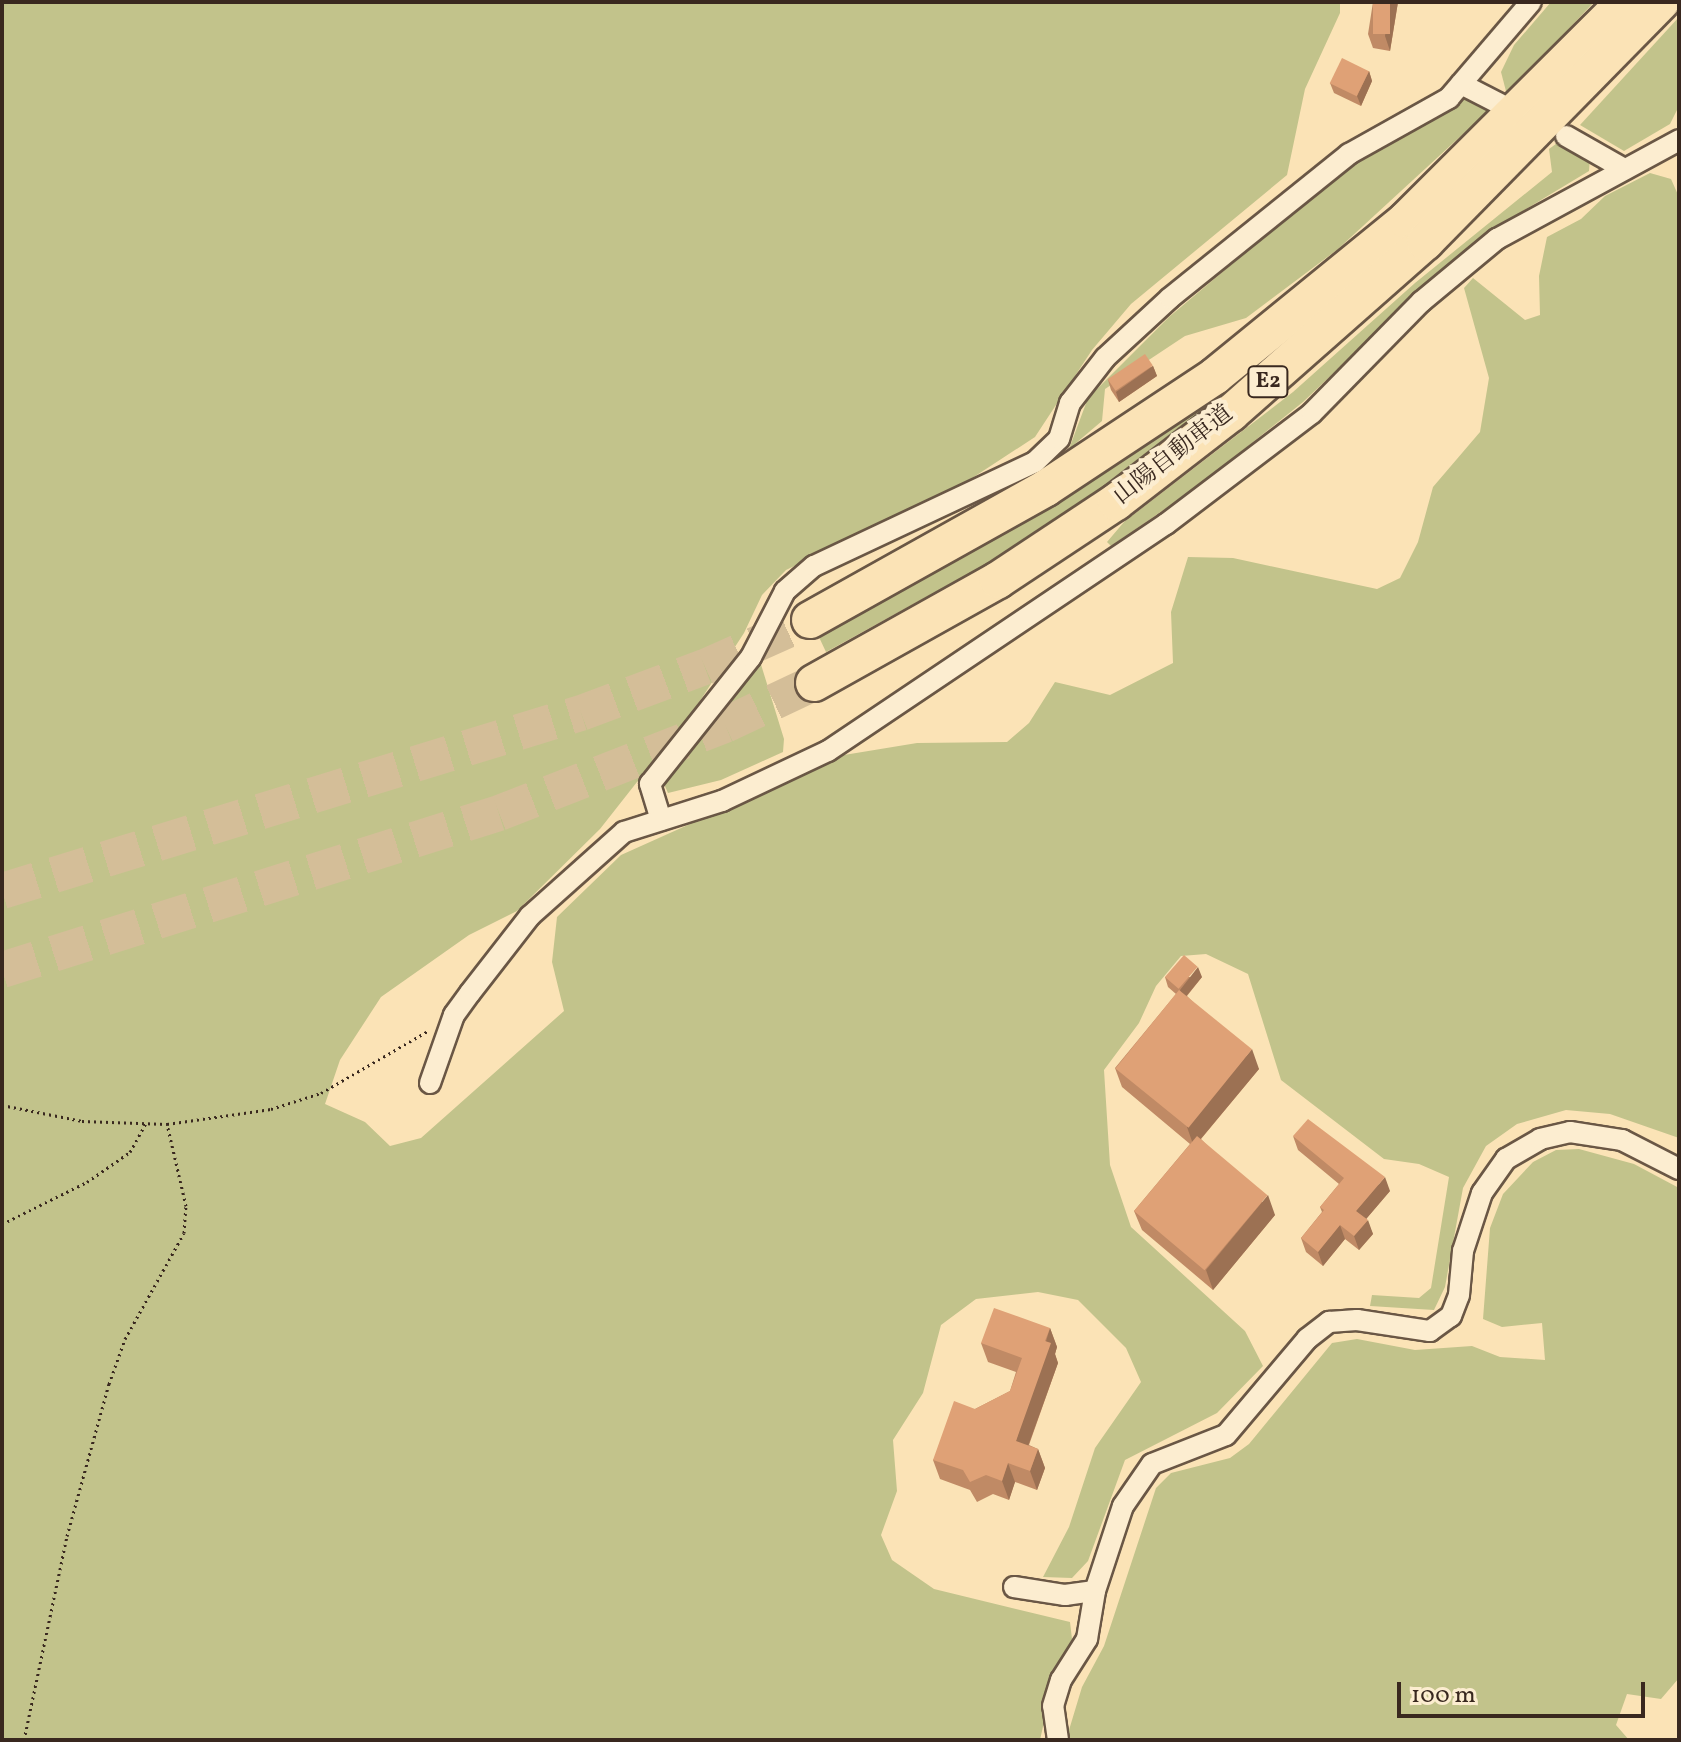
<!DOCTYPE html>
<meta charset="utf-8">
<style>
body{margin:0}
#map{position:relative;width:1681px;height:1742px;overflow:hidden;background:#fbe3b6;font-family:Vollkorn,"Noto Serif JP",serif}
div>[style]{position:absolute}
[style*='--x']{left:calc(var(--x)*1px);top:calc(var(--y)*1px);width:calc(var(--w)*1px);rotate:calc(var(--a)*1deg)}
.green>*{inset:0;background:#c2c38b}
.motorway-tunnel>*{height:36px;margin-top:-18px;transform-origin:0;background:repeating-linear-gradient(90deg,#d4be98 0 36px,transparent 0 54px)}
.path>*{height:3px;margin-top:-1.5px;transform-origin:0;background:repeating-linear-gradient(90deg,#39281f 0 2px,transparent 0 6px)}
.roads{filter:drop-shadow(2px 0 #6a5745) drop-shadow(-2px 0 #6a5745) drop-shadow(0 2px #6a5745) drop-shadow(0 -2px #6a5745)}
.minor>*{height:20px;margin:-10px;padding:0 10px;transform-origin:10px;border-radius:10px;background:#fcedd0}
.motorway>*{height:36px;margin:-18px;padding:0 18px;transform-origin:18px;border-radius:18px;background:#fbe3b6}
.wall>*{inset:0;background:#c08a65}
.shaded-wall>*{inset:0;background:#9c7153}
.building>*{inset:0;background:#dfa176;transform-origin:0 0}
span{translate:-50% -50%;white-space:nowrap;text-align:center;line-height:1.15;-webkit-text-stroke:8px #fcedd0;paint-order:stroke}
.shield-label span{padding:2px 6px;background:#fcedd0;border:2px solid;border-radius:6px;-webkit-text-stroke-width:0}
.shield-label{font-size:22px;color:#39281f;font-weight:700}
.street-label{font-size:24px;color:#39281f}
.frame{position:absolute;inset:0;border:4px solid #39281f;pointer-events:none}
.scale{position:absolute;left:1397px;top:1682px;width:248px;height:36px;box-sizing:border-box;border:4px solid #39281f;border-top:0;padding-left:10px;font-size:24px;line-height:28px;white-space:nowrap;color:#39281f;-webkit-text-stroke:6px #fcedd0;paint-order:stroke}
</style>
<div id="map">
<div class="green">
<div style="clip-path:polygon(2px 2px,1340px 2px,1340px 13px,1305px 89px,1287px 175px,1131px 304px,1092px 350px,1035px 437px,957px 488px,786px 570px,762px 595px,744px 633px,696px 707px,600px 829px,517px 911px,469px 935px,381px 997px,340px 1060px,325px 1104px,365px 1122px,390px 1146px,421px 1138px,564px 1011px,552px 962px,557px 917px,621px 855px,844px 755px,917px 743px,1007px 742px,1029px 723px,1055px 682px,1110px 695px,1173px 663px,1171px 612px,1188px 557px,1233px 558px,1377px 589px,1400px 578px,1418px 542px,1433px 487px,1480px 432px,1489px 378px,1464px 288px,1473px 278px,1525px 320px,1540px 315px,1539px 276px,1547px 237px,1581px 219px,1605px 196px,1650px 173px,1671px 179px,1679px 197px,1679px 1138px,1610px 1114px,1566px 1110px,1517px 1124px,1486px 1146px,1463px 1188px,1445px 1287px,1434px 1310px,1370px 1306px,1372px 1295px,1419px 1298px,1431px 1288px,1449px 1177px,1419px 1164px,1384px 1159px,1281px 1080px,1248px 974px,1206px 954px,1181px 956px,1156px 986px,1139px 1023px,1104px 1070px,1110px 1165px,1131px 1227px,1245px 1331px,1263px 1366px,1217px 1413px,1125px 1460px,1088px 1561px,1072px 1578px,1043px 1577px,1069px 1527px,1095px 1448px,1141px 1382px,1126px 1348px,1078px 1300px,1038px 1292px,976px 1299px,941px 1325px,923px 1393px,893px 1440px,897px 1491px,881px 1535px,892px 1560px,934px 1589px,1070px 1622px,1072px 1639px,1052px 1686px,1040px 1740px,2px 1740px)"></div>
<div style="clip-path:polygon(1551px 2px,1594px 2px,1507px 95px,1501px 72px,1514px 45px)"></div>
<div style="clip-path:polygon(1679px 17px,1679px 106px,1670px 124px,1624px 151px,1580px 125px)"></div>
<div style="clip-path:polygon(1465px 98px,1488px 111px,1338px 249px,1246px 318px,1185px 336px,1105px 389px,1102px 421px,1069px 449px,1088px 398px,1169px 317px,1356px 160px)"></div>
<div style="clip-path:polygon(1560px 141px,1590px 157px,1589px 171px,1503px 223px,1437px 275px,1303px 402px,1197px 487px,1111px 546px,1107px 542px,1124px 522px,1293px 392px,1415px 283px,1552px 172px,1549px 149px)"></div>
<div style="clip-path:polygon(1297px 328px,1305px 332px,1107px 488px,1030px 540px,826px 652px,818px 635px,1003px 535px)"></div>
<div style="clip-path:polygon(759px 658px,784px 739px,783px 752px,721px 780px,668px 793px,664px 784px,681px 755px,736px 696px)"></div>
<div style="clip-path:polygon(1579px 1149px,1634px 1164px,1679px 1188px,1679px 1678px,1661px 1699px,1627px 1694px,1616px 1725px,1629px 1740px,1066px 1740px,1082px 1687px,1104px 1646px,1156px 1488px,1171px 1473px,1230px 1458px,1249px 1444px,1332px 1343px,1357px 1339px,1415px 1350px,1472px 1346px,1500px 1357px,1545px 1360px,1542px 1323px,1502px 1327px,1483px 1319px,1490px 1228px,1503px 1194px,1533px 1162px,1556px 1150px)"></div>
</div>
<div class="motorway-tunnel">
<div style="--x:2;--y:891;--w:606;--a:-17.09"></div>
<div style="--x:581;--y:713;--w:132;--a:-20.4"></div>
<div style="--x:705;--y:667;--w:115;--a:-24.1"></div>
<div style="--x:2;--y:970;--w:521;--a:-17.53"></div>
<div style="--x:499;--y:813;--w:243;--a:-21.3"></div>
<div style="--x:725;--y:725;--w:98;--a:-25.3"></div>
</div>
<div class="path">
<div style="--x:2;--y:1105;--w:82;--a:11.3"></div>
<div style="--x:82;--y:1121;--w:85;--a:2"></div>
<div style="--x:167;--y:1124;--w:105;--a:-8.2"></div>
<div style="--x:271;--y:1109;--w:52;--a:-17.7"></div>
<div style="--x:321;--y:1093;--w:124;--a:-30.1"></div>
<div style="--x:2;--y:1224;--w:95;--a:-26.3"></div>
<div style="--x:87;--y:1182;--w:52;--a:-34.9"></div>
<div style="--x:130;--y:1152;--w:33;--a:-61"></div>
<div style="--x:24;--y:1740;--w:208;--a:-78.1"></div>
<div style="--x:67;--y:1536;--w:158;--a:-74.6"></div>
<div style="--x:109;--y:1384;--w:48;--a:-70.4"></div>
<div style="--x:125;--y:1339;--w:121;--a:-60.9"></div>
<div style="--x:184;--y:1233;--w:27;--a:-86"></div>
<div style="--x:186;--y:1206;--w:84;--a:-103"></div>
</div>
<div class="roads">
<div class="minor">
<div style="--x:1461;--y:84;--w:44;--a:27.1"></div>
<div style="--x:1566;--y:136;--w:67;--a:29.6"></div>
<div style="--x:661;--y:820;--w:38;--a:-107"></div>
<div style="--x:650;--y:784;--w:162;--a:-51.5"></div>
<div style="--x:751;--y:657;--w:74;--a:-62.7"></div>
<div style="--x:785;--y:591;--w:38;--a:-41"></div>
<div style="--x:814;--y:566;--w:244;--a:-25.2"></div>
<div style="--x:1035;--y:462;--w:33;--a:-44"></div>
<div style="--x:1059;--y:439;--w:38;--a:-73"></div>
<div style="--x:1070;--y:403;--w:57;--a:-52.1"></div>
<div style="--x:1105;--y:358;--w:88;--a:-42.7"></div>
<div style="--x:1170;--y:298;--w:230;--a:-38.8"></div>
<div style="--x:1349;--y:154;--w:115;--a:-29.2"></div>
<div style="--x:1449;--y:98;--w:126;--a:-49.5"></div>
<div style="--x:430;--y:1083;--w:72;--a:-70.6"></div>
<div style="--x:454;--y:1015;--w:27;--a:-54"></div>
<div style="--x:470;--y:993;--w:98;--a:-52.1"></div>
<div style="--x:530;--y:916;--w:126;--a:-41.8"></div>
<div style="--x:624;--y:832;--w:103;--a:-17.6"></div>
<div style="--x:722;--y:801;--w:117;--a:-25.3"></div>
<div style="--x:828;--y:751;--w:407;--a:-33.9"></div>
<div style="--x:1166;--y:524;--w:183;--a:-37.2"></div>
<div style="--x:1312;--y:413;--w:156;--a:-45.5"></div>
<div style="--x:1421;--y:302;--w:99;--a:-39.7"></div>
<div style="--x:1497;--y:239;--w:207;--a:-28.5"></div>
<div style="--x:1014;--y:1587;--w:52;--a:8.9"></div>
<div style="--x:1065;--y:1595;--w:30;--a:-8"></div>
<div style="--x:1058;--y:1740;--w:34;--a:-98"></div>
<div style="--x:1053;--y:1706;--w:27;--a:-73"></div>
<div style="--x:1061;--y:1680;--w:49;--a:-57.6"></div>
<div style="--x:1087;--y:1639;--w:49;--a:-80.5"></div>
<div style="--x:1095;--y:1591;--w:89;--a:-71.8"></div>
<div style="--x:1123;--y:1506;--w:51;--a:-55.4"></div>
<div style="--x:1152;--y:1464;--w:79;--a:-21.4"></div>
<div style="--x:1226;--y:1435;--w:126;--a:-49.8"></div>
<div style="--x:1307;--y:1339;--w:28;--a:-38"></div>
<div style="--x:1329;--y:1322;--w:28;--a:-4"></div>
<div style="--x:1357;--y:1320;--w:74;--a:8.6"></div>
<div style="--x:1430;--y:1331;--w:26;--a:-36"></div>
<div style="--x:1451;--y:1316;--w:22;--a:-69"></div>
<div style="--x:1459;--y:1295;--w:44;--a:-84.8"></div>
<div style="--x:1463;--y:1251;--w:61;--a:-71.9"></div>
<div style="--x:1482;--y:1193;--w:42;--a:-54.8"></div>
<div style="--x:1506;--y:1159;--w:39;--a:-30"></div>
<div style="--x:1540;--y:1139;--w:31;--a:-13"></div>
<div style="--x:1570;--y:1132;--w:53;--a:8.7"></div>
<div style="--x:1622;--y:1140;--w:64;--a:27"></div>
</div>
<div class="motorway">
<div style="--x:810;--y:620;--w:270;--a:-29.2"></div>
<div style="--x:1046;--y:488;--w:203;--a:-33.5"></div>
<div style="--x:1215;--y:376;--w:247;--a:-39.2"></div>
<div style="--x:1406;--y:220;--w:309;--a:-44.9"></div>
<div style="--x:814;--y:683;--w:211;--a:-29.2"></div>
<div style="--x:998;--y:580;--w:141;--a:-33.5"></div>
<div style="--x:1116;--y:502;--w:145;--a:-37.7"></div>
<div style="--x:1231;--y:413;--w:259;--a:-41.4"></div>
<div style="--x:1425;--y:242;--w:337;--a:-45.5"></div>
</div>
</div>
<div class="wall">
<div style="clip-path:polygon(1373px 2px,1398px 2px,1390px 51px,1373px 48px,1368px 34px)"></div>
<div style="clip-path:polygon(1369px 71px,1372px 81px,1361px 106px,1334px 93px,1330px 83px)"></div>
<div style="clip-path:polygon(1153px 366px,1157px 376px,1119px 402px,1111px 390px,1108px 380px)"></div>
<div style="clip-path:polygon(1165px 977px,1202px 977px,1187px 996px,1259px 1069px,1201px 1139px,1275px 1215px,1213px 1290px,1142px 1230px,1134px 1211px,1190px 1144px,1122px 1087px,1115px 1068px,1176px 994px,1168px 987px)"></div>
<div style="clip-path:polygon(1293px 1136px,1390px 1191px,1366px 1219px,1373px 1234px,1359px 1250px,1345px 1239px,1323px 1266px,1306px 1252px,1301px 1238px,1322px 1212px,1320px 1207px,1339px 1184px,1298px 1150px)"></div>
<div style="clip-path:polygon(1050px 1328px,1057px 1347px,1055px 1354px,1058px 1363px,1029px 1445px,1038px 1449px,1045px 1468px,1037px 1490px,1015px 1482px,1009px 1500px,993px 1494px,977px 1502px,970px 1490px,940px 1479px,933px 1460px,975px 1409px,1010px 1391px,1016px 1372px,988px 1362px,981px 1343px)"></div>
</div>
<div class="shaded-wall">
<div style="clip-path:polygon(1390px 2px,1398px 2px,1390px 51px,1385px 36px)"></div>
<div style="clip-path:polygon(1369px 71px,1372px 81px,1361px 106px,1357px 96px)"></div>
<div style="clip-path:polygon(1153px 366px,1157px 376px,1119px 402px,1116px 392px)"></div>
<div style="clip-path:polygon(1198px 967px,1202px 977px,1183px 1000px,1180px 990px)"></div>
<div style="clip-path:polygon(1252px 1049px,1259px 1069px,1194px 1147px,1187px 1127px)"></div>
<div style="clip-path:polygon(1385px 1177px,1390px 1191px,1361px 1225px,1356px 1211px)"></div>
<div style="clip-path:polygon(1268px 1195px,1275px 1215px,1213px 1290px,1206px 1270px)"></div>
<div style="clip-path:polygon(1368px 1220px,1373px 1234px,1359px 1250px,1354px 1236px)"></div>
<div style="clip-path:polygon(1340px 1225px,1345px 1239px,1323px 1266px,1318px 1252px)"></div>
<div style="clip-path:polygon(1050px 1328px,1057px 1347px,1055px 1354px,1058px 1363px,1023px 1460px,1016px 1441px)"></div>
<div style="clip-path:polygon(1038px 1449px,1045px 1468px,1037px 1490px,1030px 1471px)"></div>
<div style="clip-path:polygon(1008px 1463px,1015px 1482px,1009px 1500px,1002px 1481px)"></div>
</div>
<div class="building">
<div style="left:1373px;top:2px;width:17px;height:32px"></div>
<div style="left:1342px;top:58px;width:30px;height:28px;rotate:26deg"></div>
<div style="left:1145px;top:354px;width:14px;height:45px;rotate:56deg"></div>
<div style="left:1184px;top:955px;width:18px;height:29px;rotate:41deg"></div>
<div style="left:1179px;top:990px;width:94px;height:101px;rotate:39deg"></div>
<div style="clip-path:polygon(1308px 1119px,1385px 1177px,1356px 1211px,1368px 1220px,1354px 1236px,1340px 1225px,1318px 1252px,1301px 1238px,1324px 1210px,1320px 1207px,1344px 1178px,1293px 1136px)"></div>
<div style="left:1197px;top:1136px;width:92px;height:98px;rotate:40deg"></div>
<div style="clip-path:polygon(994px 1308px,1050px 1328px,1045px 1341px,1051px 1343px,1016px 1441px,1038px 1449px,1030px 1471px,1008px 1463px,1002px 1481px,986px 1475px,970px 1482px,963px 1470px,933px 1460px,954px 1401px,975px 1409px,1010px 1391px,1022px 1358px,981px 1343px)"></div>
</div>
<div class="shield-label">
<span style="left:1268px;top:382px">E2</span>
</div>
<div class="street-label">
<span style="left:1174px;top:456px;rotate:-38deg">山陽自動車道</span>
</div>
<div class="frame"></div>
<div class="scale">100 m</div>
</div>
